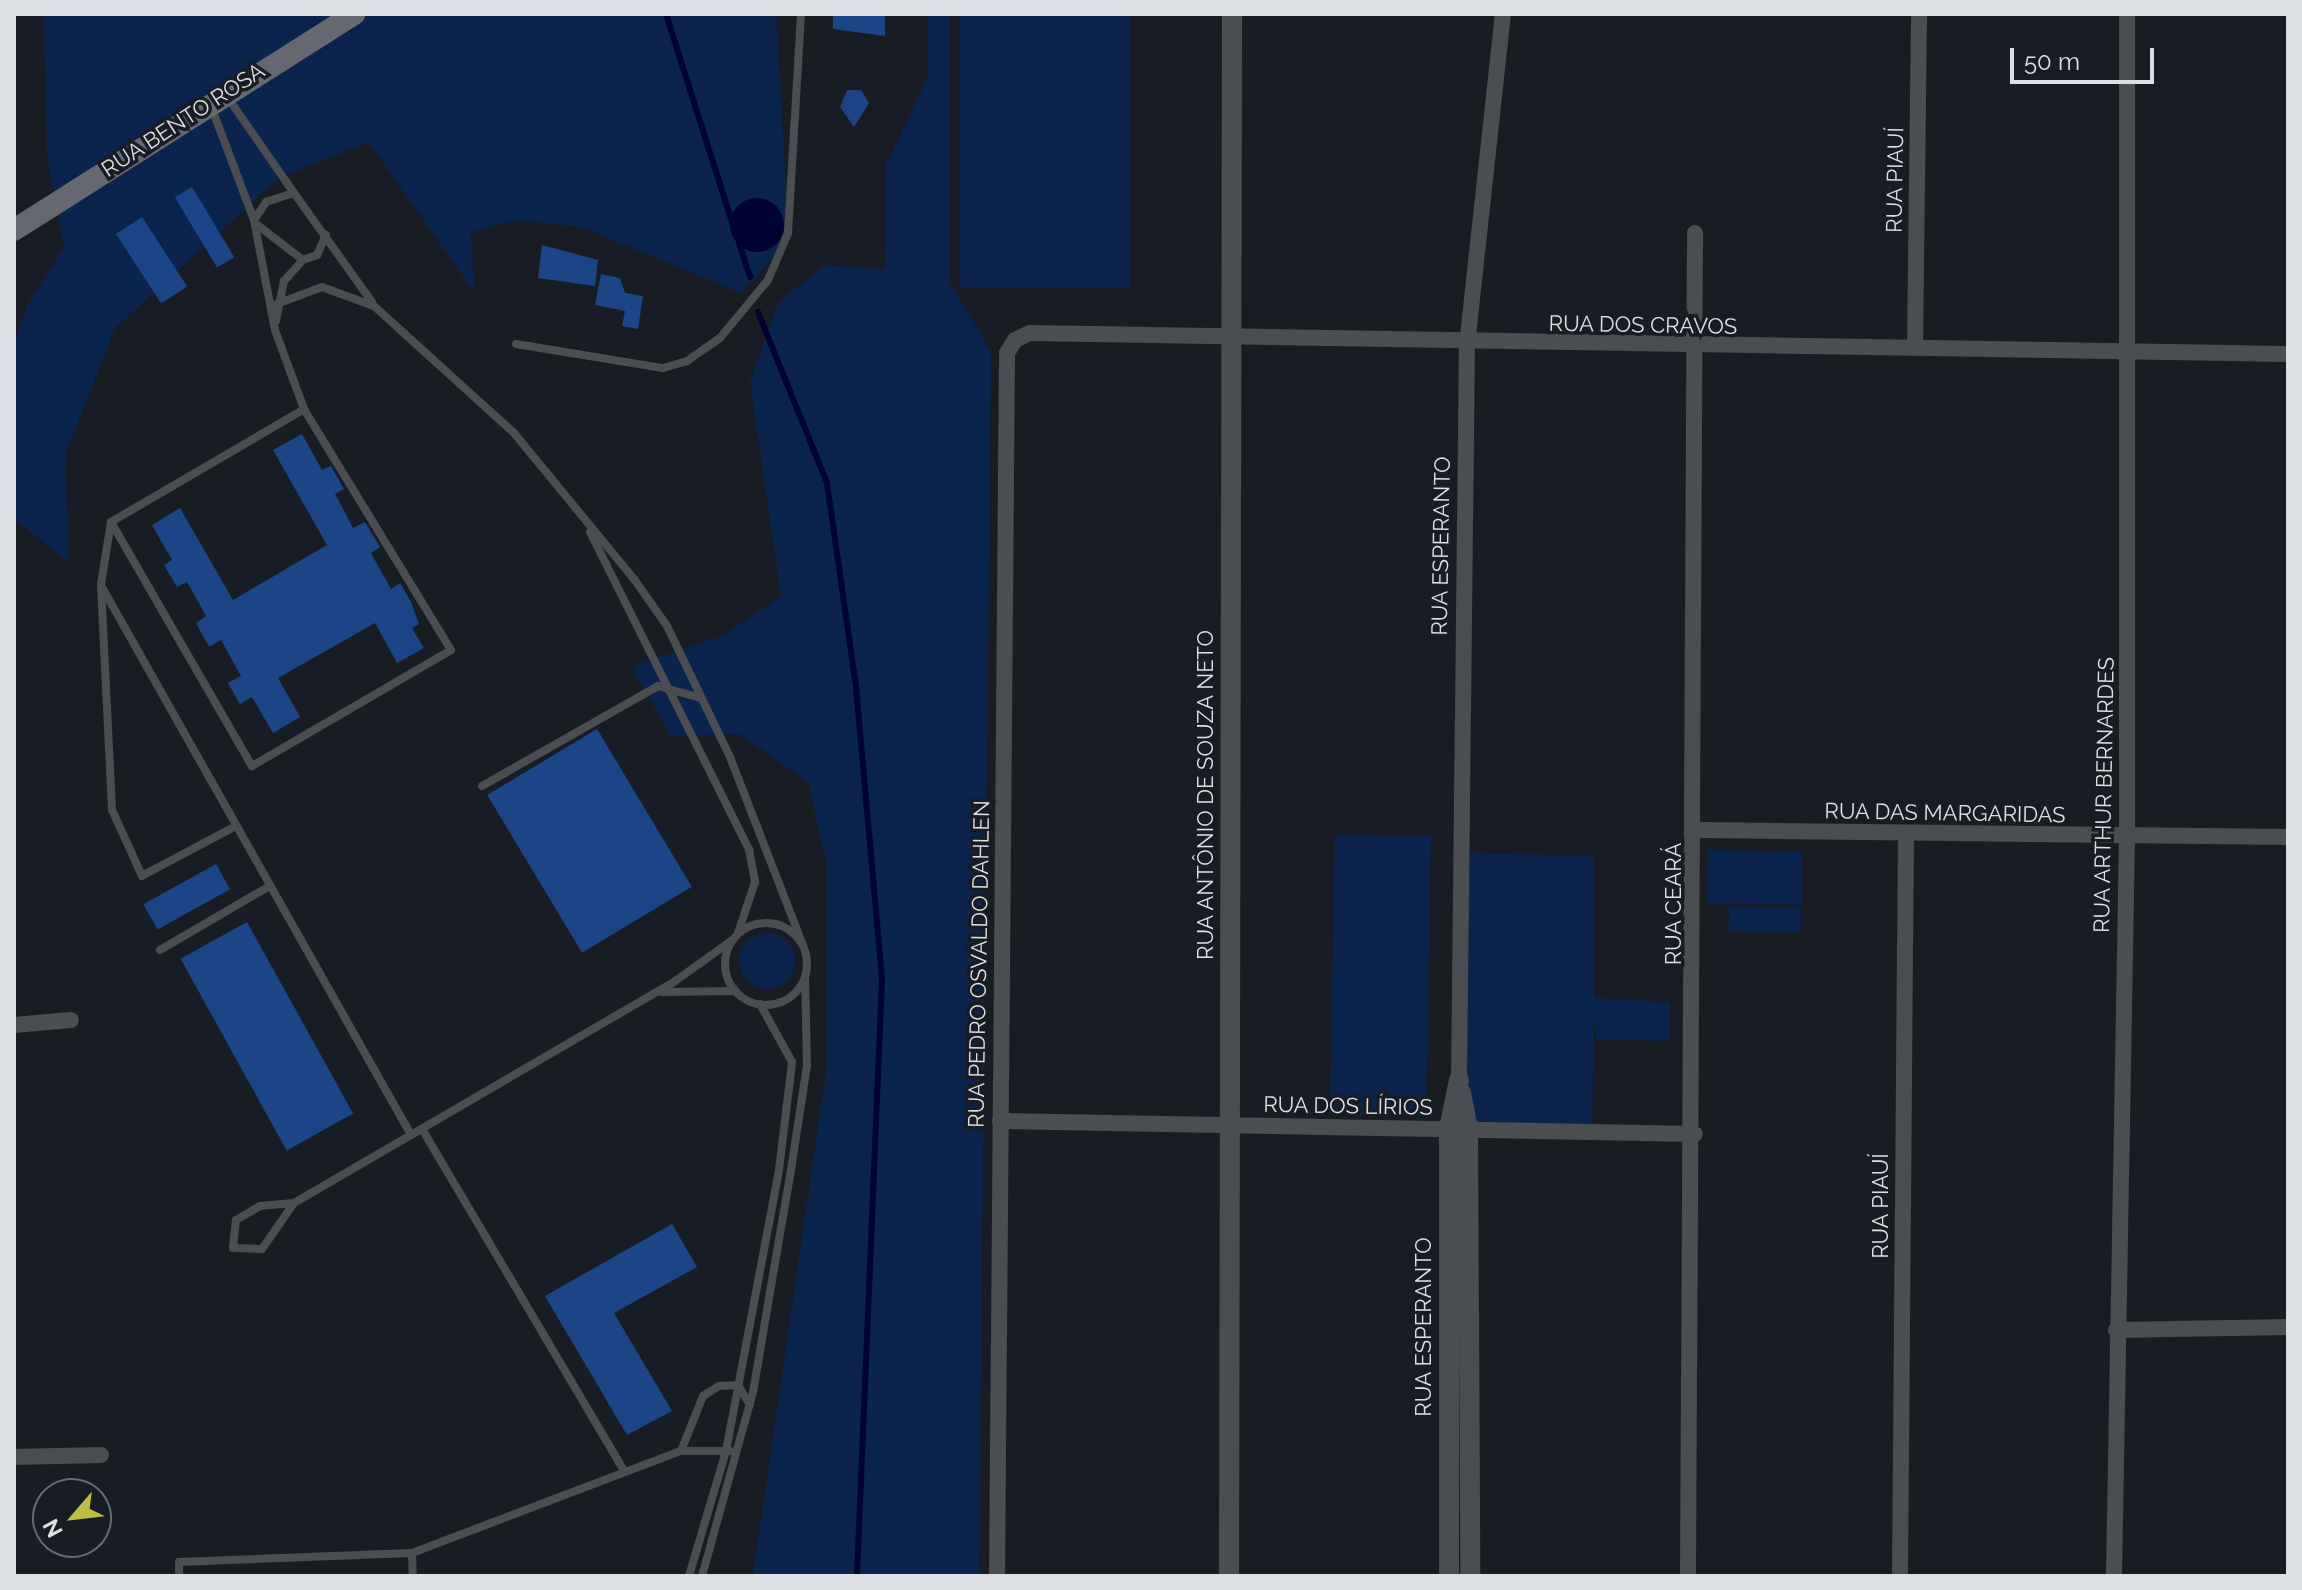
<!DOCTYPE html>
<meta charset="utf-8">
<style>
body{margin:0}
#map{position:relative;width:2302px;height:1590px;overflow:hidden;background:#181d24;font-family:Raleway,sans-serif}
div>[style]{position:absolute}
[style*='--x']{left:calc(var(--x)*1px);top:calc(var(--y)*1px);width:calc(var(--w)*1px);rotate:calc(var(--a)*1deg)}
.green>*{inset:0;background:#0a244e;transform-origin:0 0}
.round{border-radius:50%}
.water>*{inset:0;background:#000232}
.stream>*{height:6px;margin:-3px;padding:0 3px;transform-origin:3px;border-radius:3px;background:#000232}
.building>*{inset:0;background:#1c4588;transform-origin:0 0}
.service>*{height:8px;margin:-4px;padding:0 4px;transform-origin:4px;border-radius:4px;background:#4b4e51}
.service>.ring{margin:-4px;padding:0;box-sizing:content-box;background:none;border:8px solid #4b4e51;border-radius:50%}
.minor>*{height:16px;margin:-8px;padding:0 8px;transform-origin:8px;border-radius:8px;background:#4b4e51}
.tertiary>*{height:20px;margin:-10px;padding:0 10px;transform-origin:10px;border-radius:10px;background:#4b4e51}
.secondary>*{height:22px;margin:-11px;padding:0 11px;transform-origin:11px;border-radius:11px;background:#65696f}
span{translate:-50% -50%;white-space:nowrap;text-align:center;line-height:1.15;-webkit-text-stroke:7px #181d24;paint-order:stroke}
.street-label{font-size:22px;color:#dcdfe4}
.frame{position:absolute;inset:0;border:16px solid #dcdfe4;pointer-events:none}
.north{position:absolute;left:32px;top:1478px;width:80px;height:80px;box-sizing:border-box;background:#181d24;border:2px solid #666b71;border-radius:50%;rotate:242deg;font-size:22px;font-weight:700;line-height:32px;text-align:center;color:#dcdfe4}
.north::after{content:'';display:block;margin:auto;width:28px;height:36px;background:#bebf42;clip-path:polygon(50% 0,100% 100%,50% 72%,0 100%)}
.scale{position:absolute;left:2010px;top:48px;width:144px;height:36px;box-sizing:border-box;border:4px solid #dcdfe4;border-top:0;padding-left:10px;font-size:24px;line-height:28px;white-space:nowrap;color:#dcdfe4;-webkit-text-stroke:6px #181d24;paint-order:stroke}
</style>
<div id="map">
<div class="green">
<div style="clip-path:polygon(44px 14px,776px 14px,787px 204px,776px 255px,741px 293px,581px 227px,516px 220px,471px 232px,474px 292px,369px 142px,279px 178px,115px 328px,65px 455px,69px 562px,14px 519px,14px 344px,27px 306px,64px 247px,47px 156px)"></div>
<div style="clip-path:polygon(927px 14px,950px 14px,950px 282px,991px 352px,979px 1576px,753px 1576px,827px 1065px,827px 865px,808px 782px,740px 734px,671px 736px,631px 667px,724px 635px,781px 596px,750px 382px,778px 303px,825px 265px,885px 269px,886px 165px,928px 77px)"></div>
<div style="left:960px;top:14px;width:170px;height:273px"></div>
<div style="left:1431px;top:836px;width:281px;height:96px;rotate:91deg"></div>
<div style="left:1708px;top:850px;width:94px;height:53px;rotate:1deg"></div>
<div style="clip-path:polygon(1469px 853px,1593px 856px,1594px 998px,1670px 1002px,1670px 1041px,1596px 1039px,1594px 1015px,1592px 1126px,1467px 1123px)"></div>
<div style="left:1729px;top:906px;width:72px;height:25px;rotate:1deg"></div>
<div class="round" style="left:739px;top:933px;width:56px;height:56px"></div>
</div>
<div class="water">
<div class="round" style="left:730px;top:198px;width:54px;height:54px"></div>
</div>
<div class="stream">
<div style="--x:666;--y:14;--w:225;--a:72.4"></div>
<div style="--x:739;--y:243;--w:36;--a:72"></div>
<div style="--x:758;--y:312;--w:184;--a:68"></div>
<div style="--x:827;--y:483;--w:206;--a:81.9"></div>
<div style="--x:856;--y:687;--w:293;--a:84.9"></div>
<div style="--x:882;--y:979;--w:598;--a:92.4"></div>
</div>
<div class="building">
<div style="clip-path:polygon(833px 14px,885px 14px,885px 36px,833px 29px)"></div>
<div style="clip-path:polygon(847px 90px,861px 90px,869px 103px,854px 127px,840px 107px)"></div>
<div style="left:192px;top:187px;width:82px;height:20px;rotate:59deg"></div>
<div style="left:142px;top:217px;width:83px;height:31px;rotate:57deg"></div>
<div style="clip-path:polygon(542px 245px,598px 260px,595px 286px,538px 278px)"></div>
<div style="clip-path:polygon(601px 274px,620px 278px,625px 293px,643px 296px,638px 329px,622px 326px,625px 311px,595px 305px)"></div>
<div style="clip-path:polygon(302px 434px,322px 470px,331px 466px,344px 489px,335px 494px,353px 528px,365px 522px,380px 547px,371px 553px,391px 589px,400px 583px,411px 602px,419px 624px,412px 628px,424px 648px,397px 663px,375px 623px,278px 678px,300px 717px,273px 733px,252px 697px,240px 704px,228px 683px,241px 676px,221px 640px,209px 647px,196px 623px,206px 616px,187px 582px,177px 587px,164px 565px,172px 560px,152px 525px,180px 508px,233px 600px,327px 545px,273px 450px)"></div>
<div style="left:597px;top:729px;width:184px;height:128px;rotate:59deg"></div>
<div style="left:216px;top:864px;width:29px;height:83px;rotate:61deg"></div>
<div style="left:247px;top:922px;width:219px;height:76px;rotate:61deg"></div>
<div style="clip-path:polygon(672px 1224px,697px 1267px,614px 1313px,672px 1411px,627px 1435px,545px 1296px)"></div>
</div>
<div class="service">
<div style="--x:228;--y:98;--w:116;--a:55.2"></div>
<div style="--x:254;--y:220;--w:22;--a:-56"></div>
<div style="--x:266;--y:202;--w:29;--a:-18"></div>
<div style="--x:294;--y:193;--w:134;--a:54.4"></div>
<div style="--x:256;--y:224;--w:59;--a:37.5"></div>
<div style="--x:303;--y:260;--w:15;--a:-20"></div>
<div style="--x:317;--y:255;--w:22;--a:-66"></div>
<div style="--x:277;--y:304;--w:48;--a:-20.7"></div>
<div style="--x:322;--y:287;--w:55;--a:20.1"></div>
<div style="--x:374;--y:306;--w:189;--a:42.2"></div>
<div style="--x:514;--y:433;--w:189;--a:50.6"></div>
<div style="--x:634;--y:579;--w:57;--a:54.9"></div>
<div style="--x:667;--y:626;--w:145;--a:64.3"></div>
<div style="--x:730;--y:757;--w:202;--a:68.8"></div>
<div style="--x:276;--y:321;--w:41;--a:-78.7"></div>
<div style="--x:284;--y:281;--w:28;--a:-48"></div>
<div style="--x:516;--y:344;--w:149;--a:9.3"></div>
<div style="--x:663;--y:368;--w:25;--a:-16"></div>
<div style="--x:687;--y:361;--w:40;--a:-34.9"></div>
<div style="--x:720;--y:338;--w:75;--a:-50.4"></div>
<div style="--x:768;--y:280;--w:51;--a:-66.9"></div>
<div style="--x:788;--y:233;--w:219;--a:-86.6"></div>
<div style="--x:111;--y:522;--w:282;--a:60"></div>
<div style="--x:252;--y:766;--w:230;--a:-30.2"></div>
<div style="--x:451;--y:650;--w:282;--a:-121.4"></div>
<div style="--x:304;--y:409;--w:84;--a:-110.2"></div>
<div style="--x:275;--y:330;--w:112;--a:-100.8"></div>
<div style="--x:254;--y:220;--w:122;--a:-110.7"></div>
<div style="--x:590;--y:532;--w:356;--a:63.4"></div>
<div style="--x:749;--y:850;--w:33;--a:79"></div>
<div style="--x:755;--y:882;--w:54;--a:108.4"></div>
<div style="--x:103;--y:589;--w:627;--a:60.57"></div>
<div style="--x:482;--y:786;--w:202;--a:-29.6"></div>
<div style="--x:658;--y:686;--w:45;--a:15.6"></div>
<div style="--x:234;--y:827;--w:104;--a:152"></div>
<div style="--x:142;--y:876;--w:72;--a:-114.4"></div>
<div style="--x:112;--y:810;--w:226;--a:-92.8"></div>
<div style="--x:101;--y:584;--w:63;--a:-80.8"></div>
<div style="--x:111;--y:522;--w:224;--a:-30.3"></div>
<div class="ring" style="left:725px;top:923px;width:74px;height:74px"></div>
<div style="--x:160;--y:950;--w:125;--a:-30.3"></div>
<div style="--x:661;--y:992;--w:74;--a:-0.8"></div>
<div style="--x:422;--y:1129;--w:396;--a:59.4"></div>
<div style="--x:294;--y:1203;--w:56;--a:124.8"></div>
<div style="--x:262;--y:1249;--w:29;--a:-178"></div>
<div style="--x:233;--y:1248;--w:28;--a:-84"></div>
<div style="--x:236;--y:1220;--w:28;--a:-30"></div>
<div style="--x:260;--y:1206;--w:34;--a:-5"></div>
<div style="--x:294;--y:1203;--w:436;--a:-30.2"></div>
<div style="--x:671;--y:984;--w:74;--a:-35.6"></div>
<div style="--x:681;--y:1451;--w:59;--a:-68.2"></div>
<div style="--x:703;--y:1396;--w:19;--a:-32"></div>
<div style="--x:719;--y:1386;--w:19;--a:-3"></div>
<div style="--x:738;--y:1385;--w:23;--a:59"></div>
<div style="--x:412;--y:1553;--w:23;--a:88"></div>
<div style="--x:179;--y:1576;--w:14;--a:-90"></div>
<div style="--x:179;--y:1562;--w:233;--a:-2.2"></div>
<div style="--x:412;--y:1553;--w:288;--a:-20.8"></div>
<div style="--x:681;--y:1451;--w:49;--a:0"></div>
<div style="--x:689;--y:1576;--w:130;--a:-73.5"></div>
<div style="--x:726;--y:1451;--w:286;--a:-79.3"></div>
<div style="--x:779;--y:1170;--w:109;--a:-83.1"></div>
<div style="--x:792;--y:1062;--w:66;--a:-118.9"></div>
<div style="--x:702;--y:1576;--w:191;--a:-74.5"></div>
<div style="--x:753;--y:1392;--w:225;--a:-80.3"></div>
<div style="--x:791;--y:1170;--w:106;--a:-81.3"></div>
<div style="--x:807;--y:1065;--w:88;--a:-91.3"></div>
</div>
<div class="minor">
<div style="--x:1915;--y:346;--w:332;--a:-89.3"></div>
<div style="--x:1697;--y:830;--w:591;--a:0.68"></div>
<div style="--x:14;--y:1025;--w:57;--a:-5"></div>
<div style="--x:1459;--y:1080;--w:735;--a:-89.38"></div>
<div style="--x:1467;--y:345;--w:333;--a:-83.8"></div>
<div style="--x:1000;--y:1121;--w:695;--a:1.07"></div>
<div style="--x:2116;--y:1330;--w:172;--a:-1"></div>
<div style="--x:14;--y:1457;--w:87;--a:-1.3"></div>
<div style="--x:997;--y:1576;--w:1223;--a:-89.53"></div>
<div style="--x:1007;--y:353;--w:15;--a:-58"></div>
<div style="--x:1015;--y:340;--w:17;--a:-25"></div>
<div style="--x:1030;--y:333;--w:1258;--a:0.96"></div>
<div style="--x:1688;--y:1576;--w:1343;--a:-89.7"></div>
<div style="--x:1900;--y:1576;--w:741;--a:-89.54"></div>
<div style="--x:2114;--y:1576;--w:738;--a:-88.99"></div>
<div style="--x:2127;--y:838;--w:824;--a:-90"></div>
</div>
<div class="tertiary">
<div style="--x:1461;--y:1093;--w:37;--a:79"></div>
<div style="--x:1468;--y:1129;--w:447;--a:89.7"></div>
<div style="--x:1229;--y:1576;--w:1562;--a:-89.89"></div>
<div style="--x:1449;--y:1576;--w:447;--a:-90"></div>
<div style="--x:1449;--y:1129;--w:50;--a:-78.5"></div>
</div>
<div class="secondary">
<div style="--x:14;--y:230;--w:403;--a:-32.4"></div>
</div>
<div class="street-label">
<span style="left:183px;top:120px;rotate:-33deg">RUA BENTO ROSA</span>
<span style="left:1895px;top:180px;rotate:-89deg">RUA PIAUÍ</span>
<span style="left:1643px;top:325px;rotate:1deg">RUA DOS CRAVOS</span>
<span style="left:1441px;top:546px;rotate:-89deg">RUA ESPERANTO</span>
<span style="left:1206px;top:795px;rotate:-90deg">RUA ANTÔNIO DE SOUZA NETO</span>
<span style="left:2104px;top:795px;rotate:-89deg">RUA ARTHUR BERNARDES</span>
<span style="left:1945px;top:813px;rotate:1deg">RUA DAS MARGARIDAS</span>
<span style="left:1674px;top:904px;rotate:-90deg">RUA CEARÁ</span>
<span style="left:979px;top:964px;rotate:-89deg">RUA PEDRO OSVALDO DAHLEN</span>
<span style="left:1348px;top:1106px;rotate:1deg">RUA DOS LÍRIOS</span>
<span style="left:1881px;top:1206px;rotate:-90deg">RUA PIAUÍ</span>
<span style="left:1424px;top:1327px;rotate:-90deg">RUA ESPERANTO</span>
</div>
<div class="frame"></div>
<div class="north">N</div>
<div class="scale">50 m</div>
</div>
